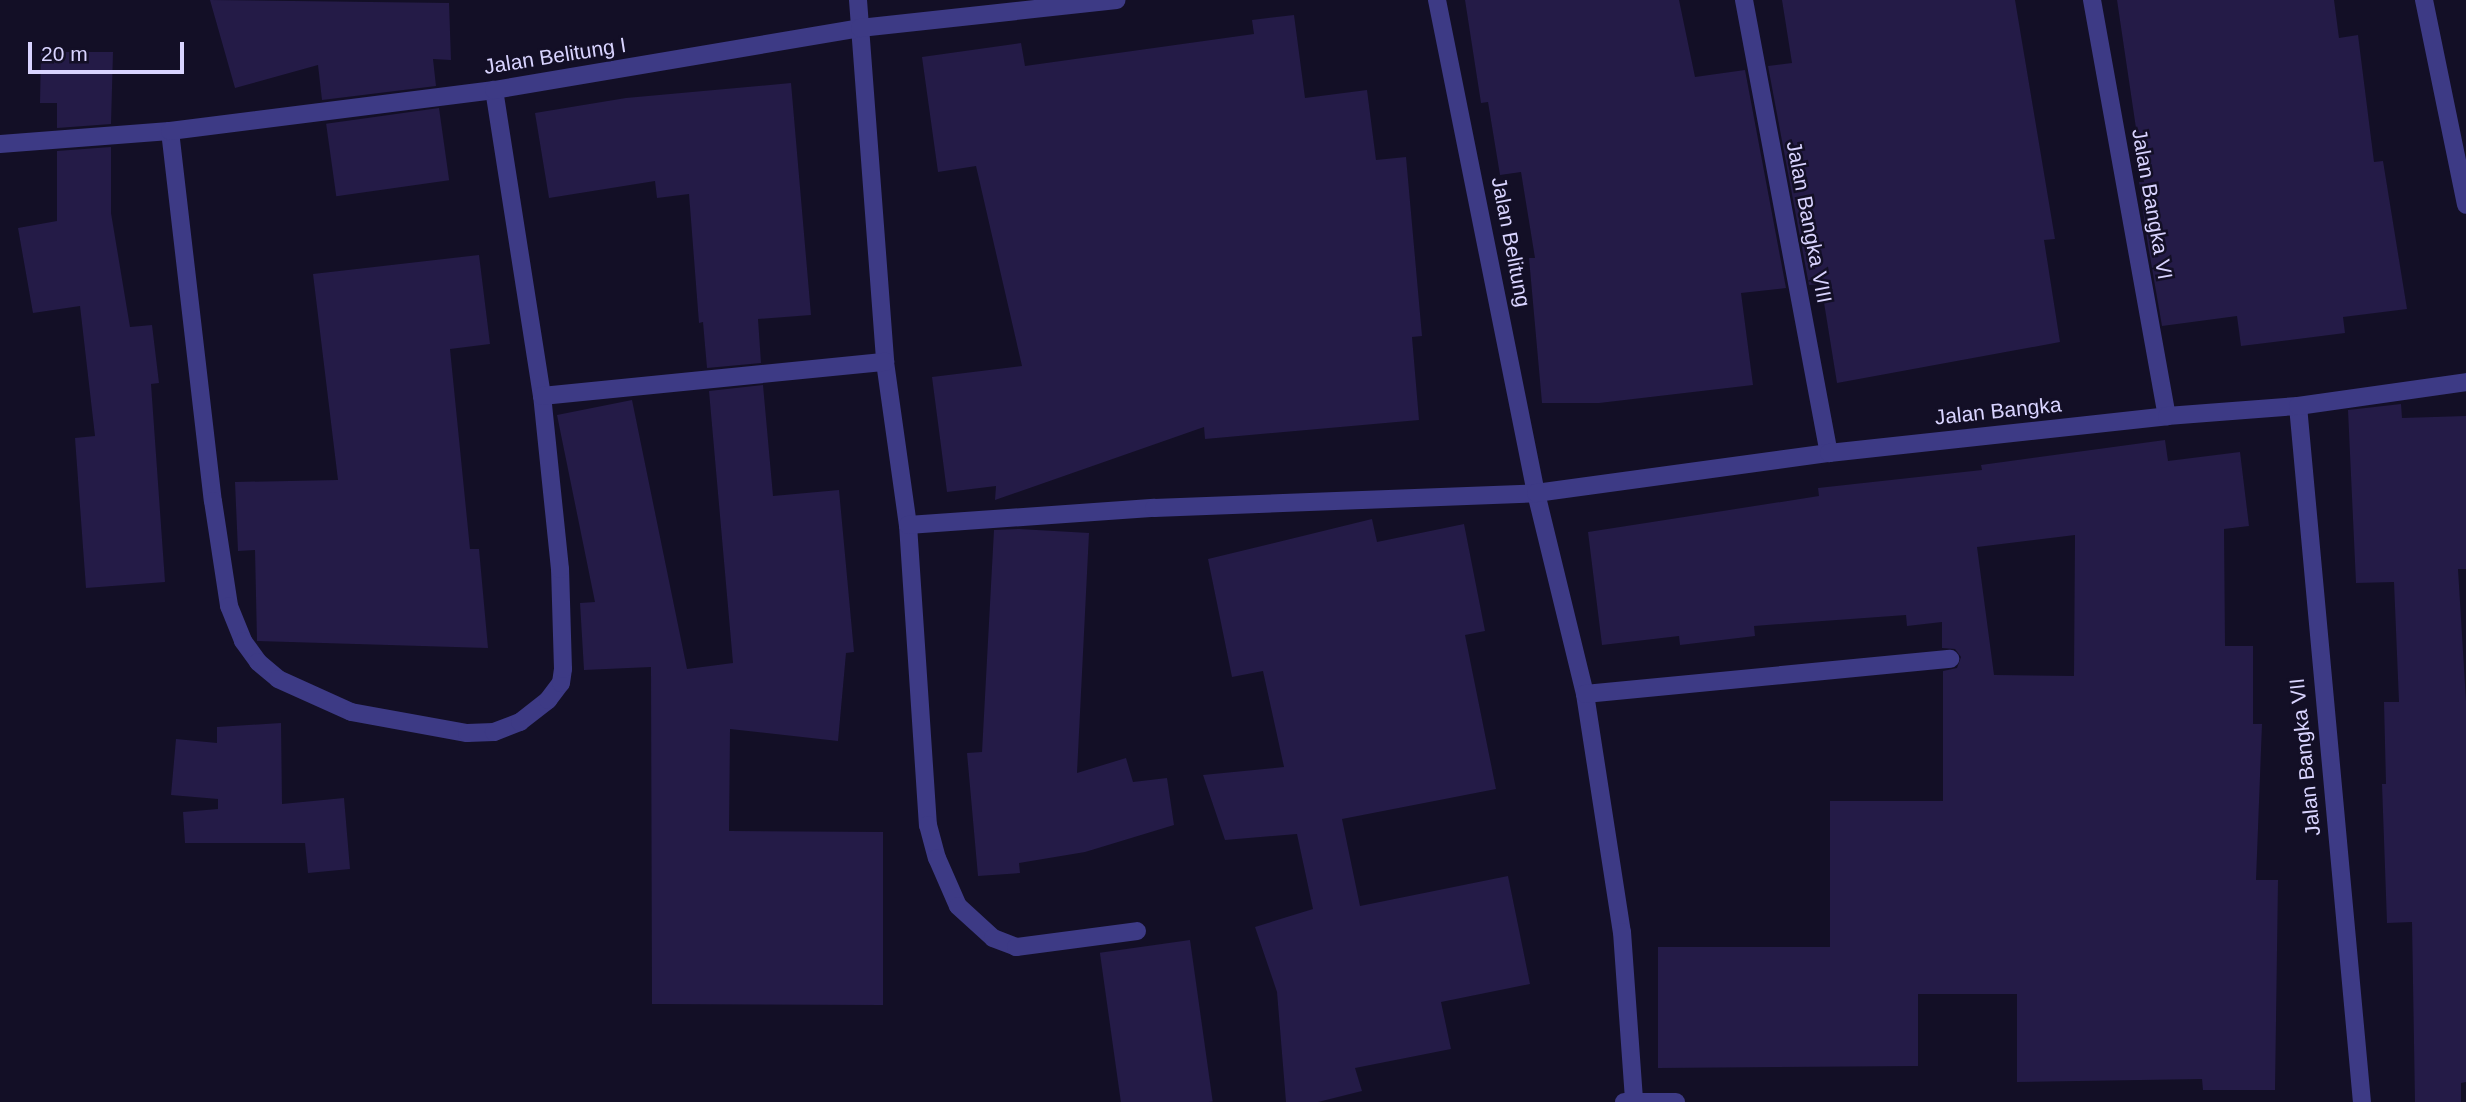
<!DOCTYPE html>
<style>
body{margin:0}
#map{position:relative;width:2466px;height:1102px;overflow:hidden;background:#130f26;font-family:Arial,sans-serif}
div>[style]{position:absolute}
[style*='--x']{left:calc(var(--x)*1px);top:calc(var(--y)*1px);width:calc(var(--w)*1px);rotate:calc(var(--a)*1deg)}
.building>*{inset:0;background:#241b47;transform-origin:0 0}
.street>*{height:18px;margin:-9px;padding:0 9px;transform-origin:9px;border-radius:9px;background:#3d3a85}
span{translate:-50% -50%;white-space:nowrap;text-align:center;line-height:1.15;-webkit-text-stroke:5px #130f26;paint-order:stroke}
.street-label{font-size:21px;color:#d9d4ff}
.scale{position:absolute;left:28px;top:42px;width:156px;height:32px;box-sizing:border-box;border:4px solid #d9d4ff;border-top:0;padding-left:9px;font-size:21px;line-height:24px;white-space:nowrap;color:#d9d4ff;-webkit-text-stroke:5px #130f26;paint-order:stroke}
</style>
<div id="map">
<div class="building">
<div style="clip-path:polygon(210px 0,449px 3px,451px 60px,433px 59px,436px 86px,322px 100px,318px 65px,235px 88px)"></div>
<div style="clip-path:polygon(1465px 0,1679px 0,1695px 77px,1745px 70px,1786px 288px,1741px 293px,1753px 385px,1599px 403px,1542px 403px,1529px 258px,1535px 258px,1521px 172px,1500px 175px,1488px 102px,1481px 103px)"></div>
<div style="clip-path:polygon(1782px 0,2015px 0,2055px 239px,2044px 240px,2060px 342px,1837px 383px,1821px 284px,1809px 285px,1768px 66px,1792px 63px)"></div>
<div style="clip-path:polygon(2117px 0,2334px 0,2339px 38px,2358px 35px,2374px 162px,2383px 161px,2407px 309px,2343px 317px,2345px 333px,2241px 346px,2237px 316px,2162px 326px,2147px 239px,2139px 182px,2144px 182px)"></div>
<div style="clip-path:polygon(1294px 15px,1305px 98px,1367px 90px,1376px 160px,1406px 157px,1422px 336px,1412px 337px,1419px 420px,1205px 439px,1204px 427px,995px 500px,996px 486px,947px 492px,932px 377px,1022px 366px,976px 166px,938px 172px,922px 57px,1021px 43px,1025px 66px,1254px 34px,1252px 20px)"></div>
<div style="clip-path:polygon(41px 52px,113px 52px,111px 124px,57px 128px,57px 103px,40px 103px)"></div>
<div style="clip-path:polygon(791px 83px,811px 315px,758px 319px,761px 363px,707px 368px,703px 322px,699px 323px,689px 194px,657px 198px,655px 181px,549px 198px,535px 113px,626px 98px)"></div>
<div style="left:439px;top:108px;width:73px;height:114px;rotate:82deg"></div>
<div style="clip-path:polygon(111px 147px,111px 213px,130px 327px,152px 325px,159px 383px,151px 384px,165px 582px,86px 588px,75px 438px,95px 436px,80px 306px,33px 313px,18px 228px,57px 221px,57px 151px)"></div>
<div style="clip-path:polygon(479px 255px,490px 344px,450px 349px,470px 549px,479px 549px,488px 648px,257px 641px,255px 550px,238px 551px,235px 482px,338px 480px,313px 274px)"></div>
<div style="clip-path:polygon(763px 385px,773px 496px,839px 490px,854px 652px,846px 653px,838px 741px,730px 729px,729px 831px,883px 832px,883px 1005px,652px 1004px,651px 667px,584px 670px,580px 603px,595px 602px,557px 415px,632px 400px,687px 669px,733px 663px,709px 391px)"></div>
<div style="clip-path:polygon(2401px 404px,2402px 418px,2466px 416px,2466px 569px,2458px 569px,2466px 701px,2466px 1082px,2461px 1083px,2461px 1102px,2415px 1102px,2412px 922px,2387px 923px,2382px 784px,2386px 784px,2384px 702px,2399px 702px,2394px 582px,2356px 583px,2348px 410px)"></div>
<div style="clip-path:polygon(evenodd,2165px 440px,2168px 461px,2240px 452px,2249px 526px,2224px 529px,2225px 646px,2253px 646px,2253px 724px,2262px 724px,2256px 880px,2278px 880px,2275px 1090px,2203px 1090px,2202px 1079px,2017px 1082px,2017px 994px,1918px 994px,1918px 1066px,1658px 1068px,1658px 947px,1830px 947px,1830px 801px,1943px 801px,1943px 671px,1957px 668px,1961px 657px,1955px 649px,1942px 648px,1942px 622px,1907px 626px,1906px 615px,1754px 626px,1755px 636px,1680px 645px,1679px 636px,1602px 645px,1588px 532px,1819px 496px,1818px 488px,1982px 470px,1981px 465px,2165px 440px,2075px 535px,2074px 676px,1994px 675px,1977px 547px,2075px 535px)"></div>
<div style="clip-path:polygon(1372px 519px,1377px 542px,1464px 524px,1485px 631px,1465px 635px,1496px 789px,1342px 819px,1360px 906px,1508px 876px,1530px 984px,1441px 1002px,1451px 1049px,1355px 1068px,1362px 1091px,1318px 1102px,1286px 1102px,1277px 992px,1255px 927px,1313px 909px,1297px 834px,1225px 840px,1203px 775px,1284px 767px,1263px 671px,1232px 677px,1208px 559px)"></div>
<div style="clip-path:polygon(1019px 529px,1089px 533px,1077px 773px,1126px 758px,1133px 782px,1167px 778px,1174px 825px,1085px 852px,1019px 863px,1020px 873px,978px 876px,967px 753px,982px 752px,994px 530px)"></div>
<div style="clip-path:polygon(281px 723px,282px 804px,344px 798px,350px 869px,308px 873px,305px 843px,185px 843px,183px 812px,218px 809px,218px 799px,171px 795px,176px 739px,217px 743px,217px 727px)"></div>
<div style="left:1190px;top:940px;width:163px;height:91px;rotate:82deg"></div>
</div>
<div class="street">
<div style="--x:858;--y:0;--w:363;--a:85.7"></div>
<div style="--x:885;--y:362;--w:165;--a:82"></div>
<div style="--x:908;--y:525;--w:301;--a:86.2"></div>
<div style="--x:928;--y:825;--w:34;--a:75"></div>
<div style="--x:937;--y:858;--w:52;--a:66.4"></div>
<div style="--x:958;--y:906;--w:47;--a:42.4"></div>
<div style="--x:993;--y:938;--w:25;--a:21"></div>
<div style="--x:1016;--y:947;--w:122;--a:-7.5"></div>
<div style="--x:1437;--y:0;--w:503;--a:78.65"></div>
<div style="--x:1536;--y:493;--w:207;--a:76.3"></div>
<div style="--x:1585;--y:694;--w:241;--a:81.2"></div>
<div style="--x:1622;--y:932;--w:169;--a:85.9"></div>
<div style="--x:1744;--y:0;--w:461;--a:79.4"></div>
<div style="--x:2092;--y:0;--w:423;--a:79.8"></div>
<div style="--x:2424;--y:0;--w:209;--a:78.4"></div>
<div style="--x:170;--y:131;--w:372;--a:83.4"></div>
<div style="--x:213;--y:501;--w:106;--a:81.3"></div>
<div style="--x:229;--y:606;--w:38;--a:68"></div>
<div style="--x:243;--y:641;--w:26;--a:54"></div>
<div style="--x:258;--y:662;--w:26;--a:40"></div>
<div style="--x:278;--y:679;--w:80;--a:24.3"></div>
<div style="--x:351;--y:712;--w:118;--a:10.3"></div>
<div style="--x:467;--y:733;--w:27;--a:-2"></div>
<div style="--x:494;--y:732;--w:28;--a:-21"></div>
<div style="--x:520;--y:722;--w:36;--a:-38"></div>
<div style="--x:548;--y:700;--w:21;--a:-53"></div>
<div style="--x:561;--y:683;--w:14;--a:-82"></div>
<div style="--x:563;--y:669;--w:100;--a:-91.7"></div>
<div style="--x:560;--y:569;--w:174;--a:-95.9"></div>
<div style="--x:542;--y:396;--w:310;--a:-98.9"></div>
<div style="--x:0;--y:144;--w:170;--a:-4.4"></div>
<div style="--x:170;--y:131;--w:327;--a:-7.2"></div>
<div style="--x:494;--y:90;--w:371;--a:-9.6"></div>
<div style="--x:860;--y:28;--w:258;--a:-6.2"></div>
<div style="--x:542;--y:396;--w:345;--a:-5.7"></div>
<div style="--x:2298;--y:406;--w:699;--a:84.75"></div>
<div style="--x:908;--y:525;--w:247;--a:-4"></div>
<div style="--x:1154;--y:508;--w:382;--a:-2.2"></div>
<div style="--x:1536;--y:493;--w:296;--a:-7.8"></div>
<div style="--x:1829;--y:453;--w:340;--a:-6.2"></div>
<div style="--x:2167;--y:416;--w:131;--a:-4.4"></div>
<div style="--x:2298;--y:406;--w:170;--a:-8.1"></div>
<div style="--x:1585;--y:694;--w:367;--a:-5.5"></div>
<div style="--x:1624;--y:1102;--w:52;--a:0"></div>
</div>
<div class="street-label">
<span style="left:555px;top:56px;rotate:-9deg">Jalan Belitung I</span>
<span style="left:2152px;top:204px;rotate:80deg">Jalan Bangka VI</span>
<span style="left:1809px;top:222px;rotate:79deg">Jalan Bangka VIII</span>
<span style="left:1511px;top:242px;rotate:79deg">Jalan Belitung</span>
<span style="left:1998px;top:411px;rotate:-6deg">Jalan Bangka</span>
<span style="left:2305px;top:757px;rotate:-96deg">Jalan Bangka VII</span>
</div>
<div class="scale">20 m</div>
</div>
